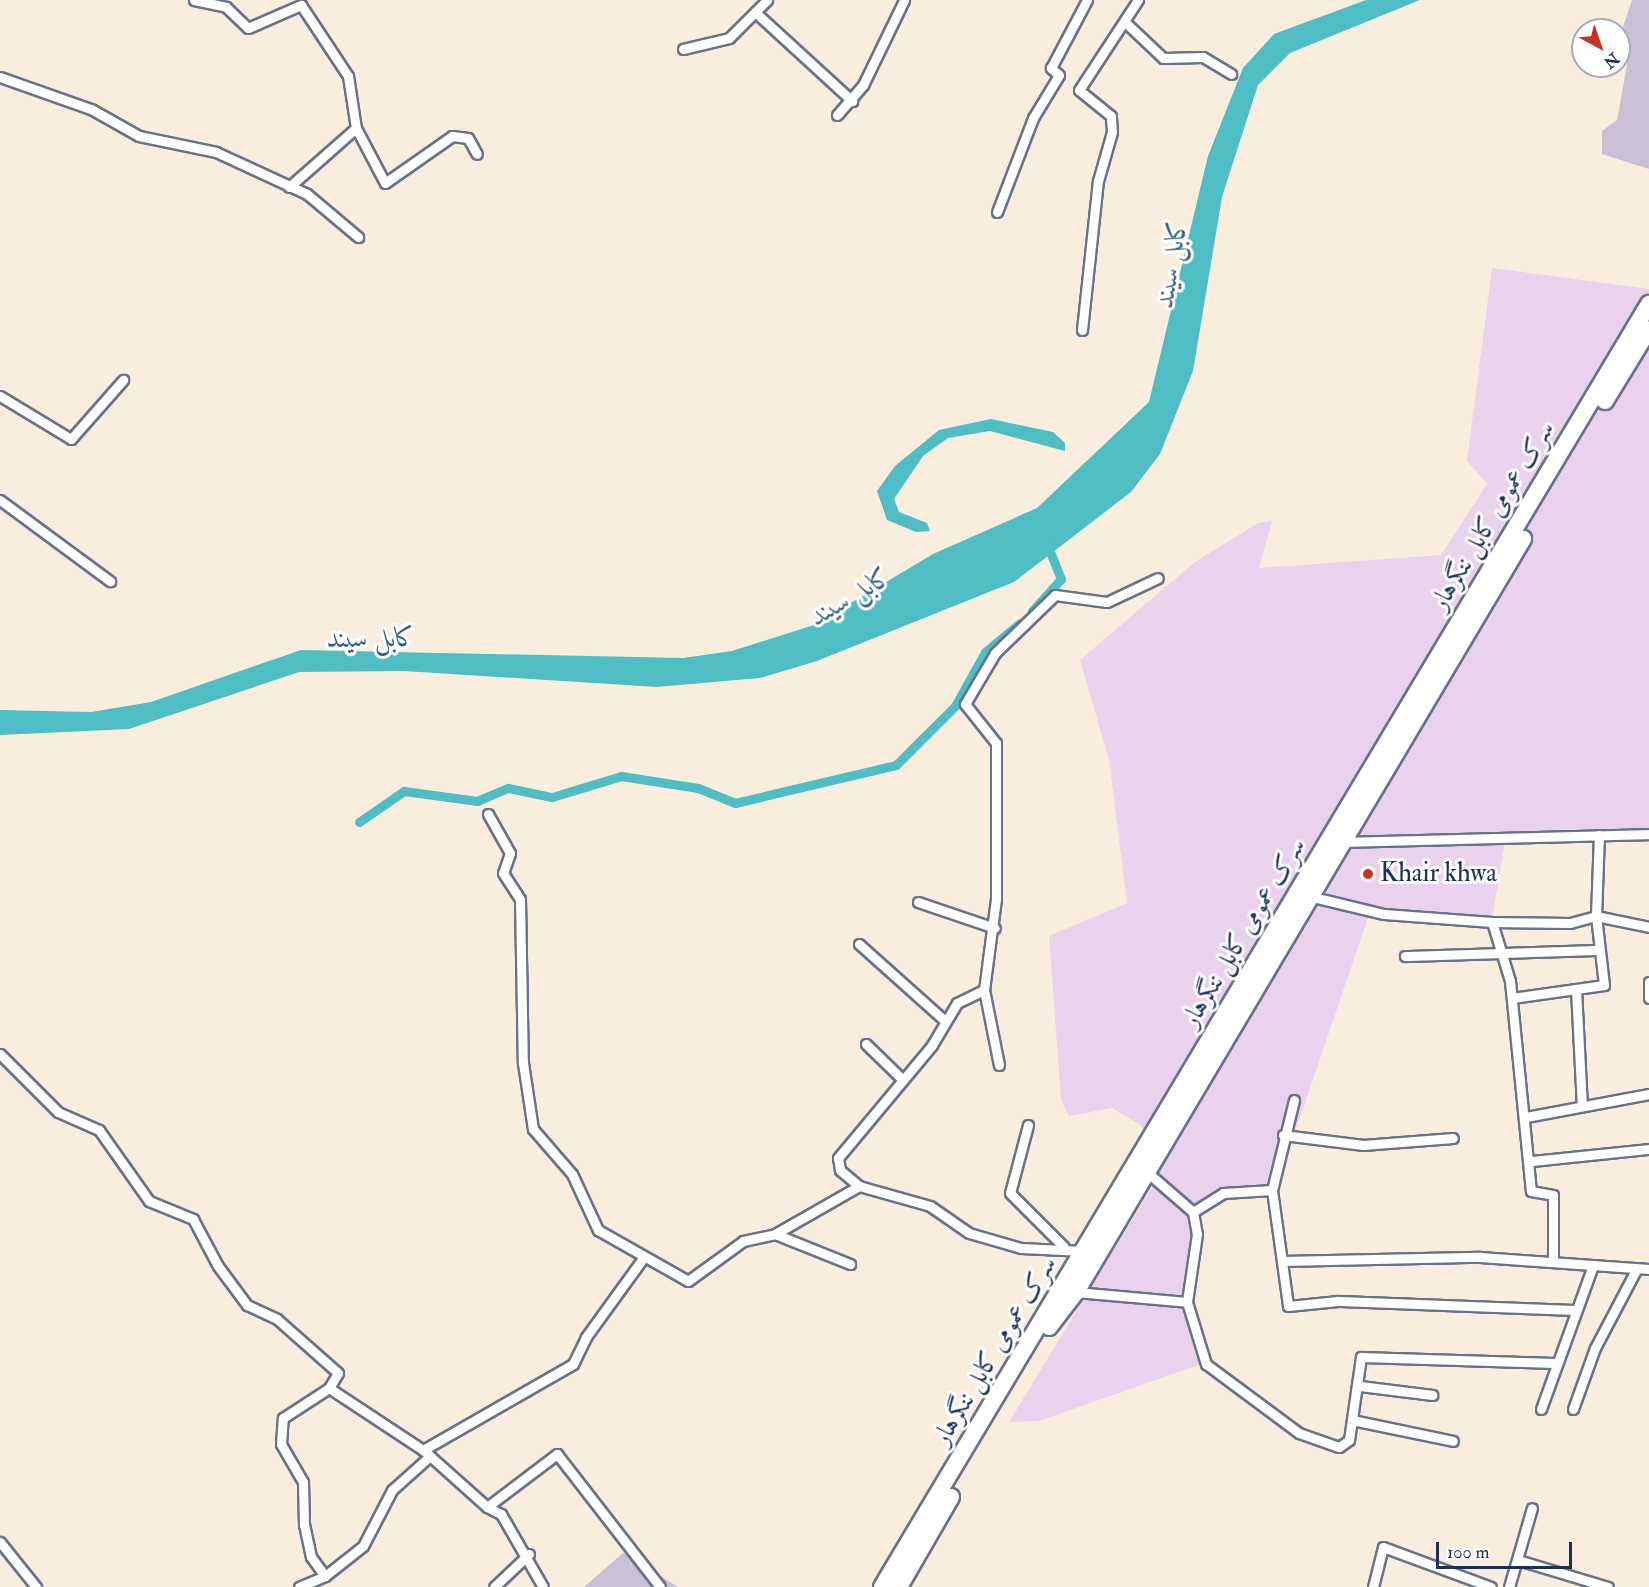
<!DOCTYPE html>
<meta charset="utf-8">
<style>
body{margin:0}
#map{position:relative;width:1649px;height:1587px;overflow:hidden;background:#f9eede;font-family:"IM FELL Double Pica",Amiri,serif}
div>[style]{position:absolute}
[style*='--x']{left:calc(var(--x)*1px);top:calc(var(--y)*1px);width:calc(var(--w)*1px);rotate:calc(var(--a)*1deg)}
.built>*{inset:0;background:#e8d2ee}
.industrial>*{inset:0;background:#c9bfd7}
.water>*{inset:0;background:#4fbdc4}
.canal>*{height:9px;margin:-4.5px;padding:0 4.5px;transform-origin:4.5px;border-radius:4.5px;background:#4fbdc4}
.roads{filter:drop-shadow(2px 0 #69728b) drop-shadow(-2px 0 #69728b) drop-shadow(0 2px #69728b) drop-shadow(0 -2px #69728b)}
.minor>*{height:9px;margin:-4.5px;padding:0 4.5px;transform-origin:4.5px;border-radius:4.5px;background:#fff}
.trunk>*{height:16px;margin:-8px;padding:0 8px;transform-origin:8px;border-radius:8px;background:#fff}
.dots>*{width:16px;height:16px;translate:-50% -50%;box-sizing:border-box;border:3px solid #fff;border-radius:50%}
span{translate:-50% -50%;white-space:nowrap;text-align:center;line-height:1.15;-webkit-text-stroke:6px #fff;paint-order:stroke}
.street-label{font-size:26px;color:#1b2f5e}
.poi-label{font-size:26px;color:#1b2f5e}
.left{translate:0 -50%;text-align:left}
.water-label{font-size:27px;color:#2d6182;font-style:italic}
.north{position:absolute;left:1571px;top:18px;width:60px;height:60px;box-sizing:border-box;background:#fff;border:2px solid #a4acbf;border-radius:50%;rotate:140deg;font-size:16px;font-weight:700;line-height:24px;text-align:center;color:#1b2f5e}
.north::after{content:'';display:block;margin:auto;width:21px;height:27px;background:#c8321e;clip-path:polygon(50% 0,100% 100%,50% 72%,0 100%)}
.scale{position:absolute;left:1436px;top:1542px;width:136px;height:27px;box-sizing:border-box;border:3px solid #1b2f5e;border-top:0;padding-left:8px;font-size:18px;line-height:21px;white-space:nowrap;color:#1b2f5e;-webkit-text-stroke:4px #fff;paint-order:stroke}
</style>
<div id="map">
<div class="built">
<div style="clip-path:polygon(1492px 268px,1649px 289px,1649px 834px,1506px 836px,1492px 919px,1369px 915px,1277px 1185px,1221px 1190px,1195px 1213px,1187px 1302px,1207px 1362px,1039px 1421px,1009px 1422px,1157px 1179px,1142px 1126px,1112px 1108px,1069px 1116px,1061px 1100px,1049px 936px,1127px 903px,1109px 760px,1080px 660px,1195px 562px,1258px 523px,1272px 521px,1259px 568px,1441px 555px,1487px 484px,1467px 461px)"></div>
</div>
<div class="industrial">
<div style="clip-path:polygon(1632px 0,1649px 0,1649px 169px,1602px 154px,1602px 131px,1617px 120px,1629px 54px,1621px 33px)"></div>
<div style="clip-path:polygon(623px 1553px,678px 1587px,584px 1587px)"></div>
</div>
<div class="water">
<div style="clip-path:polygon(1366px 0,1420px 0,1290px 53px,1258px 85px,1222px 197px,1193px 371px,1160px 454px,1131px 492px,1014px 582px,817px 661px,760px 678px,657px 687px,404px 671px,299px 672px,129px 729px,0 735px,0 710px,91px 712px,151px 702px,301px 650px,683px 658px,732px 651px,814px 625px,933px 554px,1037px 508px,1149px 402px,1208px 156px,1243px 68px,1274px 34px)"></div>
<div style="clip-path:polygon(991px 419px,1053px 432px,1065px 443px,1065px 451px,990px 431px,948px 438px,923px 456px,894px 499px,899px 512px,927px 523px,930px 531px,916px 532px,887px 520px,877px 491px,895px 466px,939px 430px)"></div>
</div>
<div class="canal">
<div style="--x:1032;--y:611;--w:43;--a:-47.8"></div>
<div style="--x:1061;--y:579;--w:35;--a:-112"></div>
<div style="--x:359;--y:822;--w:55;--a:-34.6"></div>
<div style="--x:404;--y:791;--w:74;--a:7.8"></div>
<div style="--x:477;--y:801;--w:34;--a:-23"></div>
<div style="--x:508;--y:788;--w:45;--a:11.6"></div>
<div style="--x:552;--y:797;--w:72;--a:-16.9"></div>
<div style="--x:621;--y:776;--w:78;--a:8.9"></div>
<div style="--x:698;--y:788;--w:40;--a:22"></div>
<div style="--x:735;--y:803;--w:165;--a:-13.3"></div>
<div style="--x:896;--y:765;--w:83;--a:-45"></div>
<div style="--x:955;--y:706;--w:62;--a:-60.9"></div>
<div style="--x:985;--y:652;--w:45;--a:-39.6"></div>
</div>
<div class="roads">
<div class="minor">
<div style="--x:194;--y:0;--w:33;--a:12"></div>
<div style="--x:226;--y:7;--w:30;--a:44"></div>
<div style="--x:248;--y:28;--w:58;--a:-23.5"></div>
<div style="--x:301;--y:5;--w:85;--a:56.5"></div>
<div style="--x:348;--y:76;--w:53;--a:81.3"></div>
<div style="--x:356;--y:128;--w:62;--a:62.2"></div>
<div style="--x:385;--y:183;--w:82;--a:-35"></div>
<div style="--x:452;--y:136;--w:16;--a:7"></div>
<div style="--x:468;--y:138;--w:18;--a:61"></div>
<div style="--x:755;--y:12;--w:132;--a:42.5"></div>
<div style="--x:1126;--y:23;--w:51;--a:43.4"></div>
<div style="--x:1163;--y:58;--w:40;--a:-1.4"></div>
<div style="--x:1203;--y:57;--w:33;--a:31"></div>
<div style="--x:683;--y:49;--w:47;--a:-13.4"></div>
<div style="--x:729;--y:38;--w:54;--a:-45"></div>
<div style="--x:0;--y:77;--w:96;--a:19.4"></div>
<div style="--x:91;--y:109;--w:55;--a:29.4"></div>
<div style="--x:139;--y:136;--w:79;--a:11.7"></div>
<div style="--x:216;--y:152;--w:100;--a:24.8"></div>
<div style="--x:307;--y:194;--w:67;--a:40.1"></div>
<div style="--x:837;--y:115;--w:40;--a:-49"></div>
<div style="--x:863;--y:85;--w:94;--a:-64.2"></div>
<div style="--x:289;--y:187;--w:89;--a:-41.4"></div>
<div style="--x:997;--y:212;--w:101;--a:-69"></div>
<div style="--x:1033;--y:118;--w:50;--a:-58.8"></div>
<div style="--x:1059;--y:75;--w:11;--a:-139"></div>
<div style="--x:1051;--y:68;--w:77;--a:-62.1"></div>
<div style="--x:1082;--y:330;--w:150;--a:-83.9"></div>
<div style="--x:1098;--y:181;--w:51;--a:-74.1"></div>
<div style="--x:1112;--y:132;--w:16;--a:-94"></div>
<div style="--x:1111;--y:116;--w:41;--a:-140.9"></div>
<div style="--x:1079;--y:90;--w:108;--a:-56.8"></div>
<div style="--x:0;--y:396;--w:83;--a:31.2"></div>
<div style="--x:71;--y:439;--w:79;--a:-48.6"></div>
<div style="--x:0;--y:500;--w:137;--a:36.4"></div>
<div style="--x:488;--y:814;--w:45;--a:60.6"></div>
<div style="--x:510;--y:853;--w:21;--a:109"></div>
<div style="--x:503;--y:873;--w:31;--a:57"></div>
<div style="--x:520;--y:899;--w:164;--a:89"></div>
<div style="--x:523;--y:1063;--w:67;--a:81.4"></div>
<div style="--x:533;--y:1129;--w:60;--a:49.1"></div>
<div style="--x:572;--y:1174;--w:62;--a:65.1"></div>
<div style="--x:598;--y:1230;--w:103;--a:29.5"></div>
<div style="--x:688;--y:1281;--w:68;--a:-36"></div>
<div style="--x:743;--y:1241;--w:33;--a:-12"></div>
<div style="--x:775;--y:1234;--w:97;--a:-29.7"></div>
<div style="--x:859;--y:1186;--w:74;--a:15.7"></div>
<div style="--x:930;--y:1206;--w:47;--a:34.7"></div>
<div style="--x:969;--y:1233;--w:54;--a:16.1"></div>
<div style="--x:1021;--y:1248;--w:63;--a:2.7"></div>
<div style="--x:1346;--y:842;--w:303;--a:-1.5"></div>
<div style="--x:1313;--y:897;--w:73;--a:13.5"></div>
<div style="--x:1384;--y:914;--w:108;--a:4.2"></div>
<div style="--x:1492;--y:922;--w:78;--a:0.7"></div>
<div style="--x:1570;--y:923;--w:27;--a:-15"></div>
<div style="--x:1596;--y:916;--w:54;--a:11.7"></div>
<div style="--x:918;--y:902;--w:81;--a:18.7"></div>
<div style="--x:1492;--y:922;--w:62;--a:73"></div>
<div style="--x:1510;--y:981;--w:211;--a:84.3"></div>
<div style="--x:1531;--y:1191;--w:22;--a:10"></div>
<div style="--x:1553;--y:1195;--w:64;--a:90"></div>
<div style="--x:859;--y:944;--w:114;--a:41.8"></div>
<div style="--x:1405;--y:956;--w:194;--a:-1.8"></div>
<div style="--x:1649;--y:982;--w:16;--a:90"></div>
<div style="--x:1576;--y:989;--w:117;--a:87.1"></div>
<div style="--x:1512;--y:998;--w:93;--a:-8"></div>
<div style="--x:1604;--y:985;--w:69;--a:-96.6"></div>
<div style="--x:1596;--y:916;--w:81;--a:-87.9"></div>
<div style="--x:866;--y:1044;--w:49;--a:44.2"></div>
<div style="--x:0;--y:1054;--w:82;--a:45"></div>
<div style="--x:58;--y:1112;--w:45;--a:23.7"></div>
<div style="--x:99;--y:1130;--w:87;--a:54.8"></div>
<div style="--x:149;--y:1201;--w:48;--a:22.2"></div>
<div style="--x:193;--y:1219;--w:53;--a:62"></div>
<div style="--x:218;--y:1266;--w:49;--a:53.4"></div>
<div style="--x:247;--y:1305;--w:33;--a:25"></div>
<div style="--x:277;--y:1319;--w:81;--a:41.5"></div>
<div style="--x:338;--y:1373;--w:17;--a:121"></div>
<div style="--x:329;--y:1388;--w:113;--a:33.4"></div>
<div style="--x:999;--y:1065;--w:76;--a:-101.3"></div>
<div style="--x:984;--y:990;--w:92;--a:-82.5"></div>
<div style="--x:996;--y:899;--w:156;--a:-90"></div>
<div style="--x:996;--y:743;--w:50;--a:-128.5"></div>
<div style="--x:965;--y:704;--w:59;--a:-59.5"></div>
<div style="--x:995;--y:653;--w:83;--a:-44"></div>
<div style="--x:1055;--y:595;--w:52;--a:7.7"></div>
<div style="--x:1107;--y:602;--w:56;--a:-25.2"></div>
<div style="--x:1294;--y:1100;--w:93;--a:103.7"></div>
<div style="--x:1272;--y:1190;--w:117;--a:82.1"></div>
<div style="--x:1288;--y:1306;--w:50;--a:-5.7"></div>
<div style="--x:1338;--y:1301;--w:238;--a:2.2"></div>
<div style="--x:1526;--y:1117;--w:125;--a:-10.6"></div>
<div style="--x:1028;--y:1125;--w:70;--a:104.8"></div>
<div style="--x:1010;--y:1193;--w:76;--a:45"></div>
<div style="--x:1283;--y:1135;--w:81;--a:7.1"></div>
<div style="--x:1363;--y:1145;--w:90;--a:-4.4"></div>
<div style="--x:1532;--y:1161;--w:118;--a:-5.9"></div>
<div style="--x:1147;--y:1172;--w:61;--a:41"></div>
<div style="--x:1193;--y:1212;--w:22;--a:80"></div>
<div style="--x:1197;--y:1234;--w:69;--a:98.4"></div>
<div style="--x:859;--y:1186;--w:25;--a:-140"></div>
<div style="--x:840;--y:1170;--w:12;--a:-99"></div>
<div style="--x:838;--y:1158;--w:147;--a:-50.2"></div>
<div style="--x:932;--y:1045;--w:49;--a:-59.2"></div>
<div style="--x:957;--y:1003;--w:30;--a:-26"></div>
<div style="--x:1193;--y:1212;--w:36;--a:-32"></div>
<div style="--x:1223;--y:1193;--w:49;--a:-3.5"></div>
<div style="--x:775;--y:1234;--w:81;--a:21.8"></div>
<div style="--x:1282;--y:1261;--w:198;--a:-1.2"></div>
<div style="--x:1480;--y:1257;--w:169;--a:4.1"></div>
<div style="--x:1076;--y:1292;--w:111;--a:5.1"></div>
<div style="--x:1187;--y:1302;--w:65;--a:73"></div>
<div style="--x:1206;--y:1364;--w:116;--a:36.6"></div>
<div style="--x:1299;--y:1433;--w:42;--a:19.3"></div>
<div style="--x:1339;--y:1447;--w:12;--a:-35"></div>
<div style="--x:1349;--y:1440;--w:84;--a:-81.8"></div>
<div style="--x:1361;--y:1357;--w:194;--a:1.8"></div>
<div style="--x:1360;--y:1386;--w:73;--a:7.1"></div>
<div style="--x:1541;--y:1409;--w:153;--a:-70.1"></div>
<div style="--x:1573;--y:1409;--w:65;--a:-70.2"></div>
<div style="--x:1595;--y:1348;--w:88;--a:-62.3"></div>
<div style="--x:1352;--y:1420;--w:103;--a:11.7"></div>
<div style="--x:430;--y:1456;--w:76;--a:41.8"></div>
<div style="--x:487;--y:1507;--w:88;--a:-37.1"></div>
<div style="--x:557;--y:1454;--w:168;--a:52.2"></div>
<div style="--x:487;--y:1507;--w:16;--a:27"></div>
<div style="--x:501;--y:1514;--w:84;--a:60.1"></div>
<div style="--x:0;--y:1542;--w:58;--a:51.3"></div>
<div style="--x:1518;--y:1560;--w:94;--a:16.7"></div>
<div style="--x:325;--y:1576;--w:24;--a:-126"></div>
<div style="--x:311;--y:1557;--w:33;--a:-102"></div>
<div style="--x:304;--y:1525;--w:43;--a:-91.3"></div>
<div style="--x:303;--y:1482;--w:44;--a:-120.1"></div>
<div style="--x:281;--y:1444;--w:26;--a:-86"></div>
<div style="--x:283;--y:1418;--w:55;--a:-33.1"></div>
<div style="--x:299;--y:1587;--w:28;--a:-23"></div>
<div style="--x:325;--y:1576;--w:48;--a:-38.3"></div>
<div style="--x:363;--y:1546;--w:63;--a:-62.6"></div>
<div style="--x:392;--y:1490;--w:51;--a:-41.8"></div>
<div style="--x:430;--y:1456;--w:9;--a:-139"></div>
<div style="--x:423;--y:1450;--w:173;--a:-29.8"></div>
<div style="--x:573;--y:1364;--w:30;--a:-64"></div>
<div style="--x:586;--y:1337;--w:99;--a:-54.1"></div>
<div style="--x:494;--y:1587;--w:48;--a:-43.3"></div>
<div style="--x:1373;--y:1587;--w:41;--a:-76"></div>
<div style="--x:1383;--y:1547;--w:115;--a:20.3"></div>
<div style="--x:1509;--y:1587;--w:82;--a:-73.8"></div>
</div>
<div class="trunk">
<div style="--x:1605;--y:401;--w:84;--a:-58.6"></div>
<div style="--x:1049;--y:1327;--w:44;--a:-52.4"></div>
<div style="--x:1076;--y:1292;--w:876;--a:-59.31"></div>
<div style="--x:882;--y:1587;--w:1495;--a:-59.13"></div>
<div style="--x:899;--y:1587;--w:104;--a:-60"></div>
</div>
</div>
<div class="dots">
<div style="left:1368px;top:874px;background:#c8321e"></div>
</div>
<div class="street-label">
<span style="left:1493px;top:516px;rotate:-59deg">سرک عمومی کابل ننگرهار</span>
<span style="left:1244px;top:933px;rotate:-59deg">سرک عمومی کابل ننگرهار</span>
<span style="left:995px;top:1351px;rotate:-59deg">سرک عمومی کابل ننگرهار</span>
</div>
<div class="poi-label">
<span class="left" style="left:1380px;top:874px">Khair khwa</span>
</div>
<div class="water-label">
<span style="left:1171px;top:263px;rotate:-80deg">کابل سيند</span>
<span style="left:851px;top:596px;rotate:-30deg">کابل سيند</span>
<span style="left:372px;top:638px;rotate:-1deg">کابل سيند</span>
</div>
<div class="north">N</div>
<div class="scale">100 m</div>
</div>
